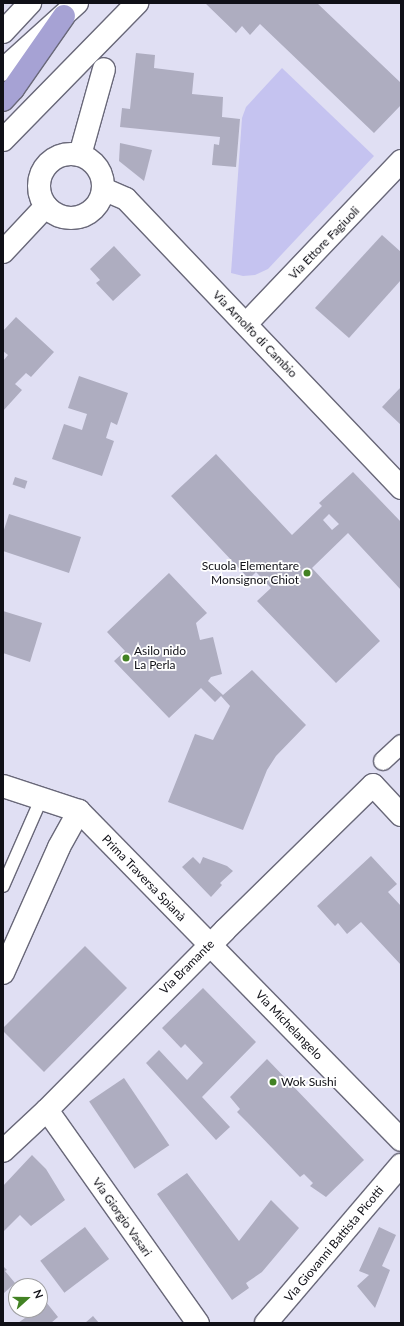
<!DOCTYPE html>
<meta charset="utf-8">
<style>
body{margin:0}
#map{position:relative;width:404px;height:1326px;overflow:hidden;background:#e0dff3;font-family:Lato,sans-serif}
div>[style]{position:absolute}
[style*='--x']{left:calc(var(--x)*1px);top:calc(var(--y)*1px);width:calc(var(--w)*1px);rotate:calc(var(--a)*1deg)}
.green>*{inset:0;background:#c5c3f0}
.building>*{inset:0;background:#aeadc0;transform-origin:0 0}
.roads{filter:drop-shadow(1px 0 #696879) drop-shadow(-1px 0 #696879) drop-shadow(0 1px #696879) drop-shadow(0 -1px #696879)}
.service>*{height:12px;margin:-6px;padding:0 6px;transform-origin:6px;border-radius:6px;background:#fff}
.pedestrian>*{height:18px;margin:-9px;padding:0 9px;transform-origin:9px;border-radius:9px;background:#fff}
.minor>*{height:22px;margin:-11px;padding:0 11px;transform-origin:11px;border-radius:11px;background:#fff}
.minor>.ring{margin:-11px;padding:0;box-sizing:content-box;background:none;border:22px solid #fff;border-radius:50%}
.tertiary>*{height:22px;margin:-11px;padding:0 11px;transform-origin:11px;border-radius:11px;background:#fff}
.trunk>*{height:22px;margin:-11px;padding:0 11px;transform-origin:11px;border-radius:11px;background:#a6a2d4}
.dots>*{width:11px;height:11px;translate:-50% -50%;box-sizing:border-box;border:2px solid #fff;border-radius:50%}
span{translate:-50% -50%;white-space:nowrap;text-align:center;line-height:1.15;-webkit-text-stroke:3.5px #fff;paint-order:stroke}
.street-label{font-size:12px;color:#101017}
.poi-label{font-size:12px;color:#101017}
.right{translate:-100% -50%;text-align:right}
.left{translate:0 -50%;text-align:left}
.frame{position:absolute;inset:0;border:4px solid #101017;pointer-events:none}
.north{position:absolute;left:8px;top:1278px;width:40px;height:40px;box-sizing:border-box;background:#fff;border:1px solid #9f9fa2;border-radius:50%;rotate:69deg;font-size:11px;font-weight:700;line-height:16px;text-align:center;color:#101017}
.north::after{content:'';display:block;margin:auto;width:14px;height:18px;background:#428223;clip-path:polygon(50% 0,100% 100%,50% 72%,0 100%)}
</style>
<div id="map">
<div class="green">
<div style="clip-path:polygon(282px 68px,374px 156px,268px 269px,255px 275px,243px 276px,231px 273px,242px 118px,246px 107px)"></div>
</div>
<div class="building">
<div style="clip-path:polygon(205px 3px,317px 3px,401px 83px,401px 105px,374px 133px,260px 24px,250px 35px,242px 26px,236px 33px)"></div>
<div style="clip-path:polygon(136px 53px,155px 55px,154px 68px,194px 73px,192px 94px,223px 97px,222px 117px,240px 119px,236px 167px,212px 165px,214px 144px,219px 145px,220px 137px,120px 127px,122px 108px,130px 109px)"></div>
<div style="clip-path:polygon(120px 143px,152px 150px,144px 181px,119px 161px)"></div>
<div style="clip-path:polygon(382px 235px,401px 252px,401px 280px,349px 338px,315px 308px)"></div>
<div style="clip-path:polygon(114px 246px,141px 275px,113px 301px,96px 283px,100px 280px,90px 269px)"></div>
<div style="clip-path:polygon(16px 317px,54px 352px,31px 377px,26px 373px,15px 384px,22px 390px,3px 411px,3px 361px,8px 355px,3px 351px,3px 331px)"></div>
<div style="clip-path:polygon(79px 376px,128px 393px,117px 425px,111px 422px,106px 438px,114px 441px,102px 476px,52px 459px,64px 424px,82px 430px,87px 414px,68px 408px)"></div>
<div style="clip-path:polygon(401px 387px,401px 425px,382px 407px)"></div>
<div style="clip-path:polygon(evenodd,216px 454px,292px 535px,322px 506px,319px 503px,353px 472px,401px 522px,401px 590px,348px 533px,312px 568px,380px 641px,336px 683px,257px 601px,271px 588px,256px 572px,249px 579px,171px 496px,216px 454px,329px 514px,339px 524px,332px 530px,323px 520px,329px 514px)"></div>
<div style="left:15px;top:477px;width:13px;height:8px;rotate:18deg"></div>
<div style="clip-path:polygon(9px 514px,81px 537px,69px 573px,3px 551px,3px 533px)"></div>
<div style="clip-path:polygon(169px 573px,207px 613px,196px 623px,200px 640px,213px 637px,222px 674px,211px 677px,208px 681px,223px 695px,252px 670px,306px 725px,276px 756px,267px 770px,243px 830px,168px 802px,195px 734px,213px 740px,230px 706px,221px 696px,215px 702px,201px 688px,169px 718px,114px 661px,125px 651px,107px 632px)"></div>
<div style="clip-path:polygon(3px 611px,42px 623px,30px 662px,3px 653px)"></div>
<div style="clip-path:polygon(371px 856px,397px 884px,388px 892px,401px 906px,401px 965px,361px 922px,347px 934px,338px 923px,335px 926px,317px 906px)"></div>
<div style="clip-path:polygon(193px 857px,200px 864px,203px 857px,227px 866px,233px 871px,220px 883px,222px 885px,211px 897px,182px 867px)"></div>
<div style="clip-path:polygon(85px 946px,127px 988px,44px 1072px,3px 1031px,3px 1028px)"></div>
<div style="clip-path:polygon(203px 988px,256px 1042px,202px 1097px,230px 1127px,216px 1140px,146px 1063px,159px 1050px,187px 1080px,203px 1063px,185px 1044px,181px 1048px,162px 1028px)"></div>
<div style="clip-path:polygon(267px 1059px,364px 1160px,326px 1197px,310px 1186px,313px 1183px,304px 1174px,300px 1177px,247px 1122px,237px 1112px,240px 1109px,230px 1097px)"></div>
<div style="left:124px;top:1078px;width:81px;height:42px;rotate:56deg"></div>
<div style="clip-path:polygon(32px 1155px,46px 1169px,65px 1200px,31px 1226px,20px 1215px,3px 1232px,3px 1186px)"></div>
<div style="clip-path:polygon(187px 1173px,239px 1241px,271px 1200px,299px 1228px,262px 1272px,246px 1283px,249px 1288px,232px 1300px,157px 1194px)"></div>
<div style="left:85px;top:1227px;width:40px;height:56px;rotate:53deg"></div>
<div style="clip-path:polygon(379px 1227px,396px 1235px,382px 1266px,390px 1270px,375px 1308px,357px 1286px,369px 1275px,359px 1271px)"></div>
<div style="clip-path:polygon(3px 1266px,7px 1270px,5px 1271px,15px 1283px,3px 1294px)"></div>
<div style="clip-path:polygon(46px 1302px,58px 1317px,51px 1323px,18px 1323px,36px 1310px,40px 1310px,40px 1307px)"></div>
<div style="clip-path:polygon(93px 1316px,99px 1323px,85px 1323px)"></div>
</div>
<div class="roads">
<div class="service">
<div style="--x:3;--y:886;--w:97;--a:-66.3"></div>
</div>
<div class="pedestrian">
<div style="--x:383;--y:761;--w:25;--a:-43"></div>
</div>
<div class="minor">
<div class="ring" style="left:39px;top:154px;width:42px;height:42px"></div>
<div style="--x:80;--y:155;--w:89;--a:-74.4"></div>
<div style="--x:103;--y:189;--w:25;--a:23"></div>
<div style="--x:126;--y:199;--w:399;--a:46.4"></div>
<div style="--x:3;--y:252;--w:63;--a:-46.9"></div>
<div style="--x:246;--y:324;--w:225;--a:-46.4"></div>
<div style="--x:3;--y:786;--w:80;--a:18.2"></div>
<div style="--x:79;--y:811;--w:460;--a:45.6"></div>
<div style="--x:3;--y:973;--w:138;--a:-66"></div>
<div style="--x:59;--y:847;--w:41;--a:-60.9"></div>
<div style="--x:47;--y:1110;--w:261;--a:54.7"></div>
<div style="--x:3;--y:1151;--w:60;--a:-43"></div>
<div style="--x:47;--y:1110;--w:253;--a:-45.3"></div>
<div style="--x:225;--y:930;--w:207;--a:-44.4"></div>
<div style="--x:373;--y:785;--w:41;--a:47"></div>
<div style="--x:266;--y:1323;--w:208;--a:-49.5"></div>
</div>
<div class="tertiary">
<div style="--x:3;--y:32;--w:40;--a:-47"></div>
<div style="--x:3;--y:70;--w:100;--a:-42.2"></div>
<div style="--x:3;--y:140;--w:192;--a:-45.6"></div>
</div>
<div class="trunk">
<div style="--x:3;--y:100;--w:15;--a:-48"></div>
<div style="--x:13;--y:89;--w:89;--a:-55.1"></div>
</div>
</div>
<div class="dots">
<div style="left:307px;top:573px;background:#428223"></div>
<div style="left:126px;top:658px;background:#428223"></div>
<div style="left:273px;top:1082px;background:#428223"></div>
</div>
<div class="street-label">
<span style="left:324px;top:243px;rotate:-46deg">Via Ettore Fagiuoli</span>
<span style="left:255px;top:334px;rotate:46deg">Via Arnolfo di Cambio</span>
<span style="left:144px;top:878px;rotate:46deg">Prima Traversa Spianà</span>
<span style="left:187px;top:967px;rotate:-45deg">Via Bramante</span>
<span style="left:289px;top:1025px;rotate:46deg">Via Michelangelo</span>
<span style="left:122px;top:1217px;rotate:55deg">Via Giorgio Vasari</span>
<span style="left:334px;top:1244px;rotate:-50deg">Via Giovanni Battista Picotti</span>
</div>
<div class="poi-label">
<span class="right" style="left:299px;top:573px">Scuola Elementare<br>Monsignor Chiot</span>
<span class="left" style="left:134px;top:658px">Asilo nido<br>La Perla</span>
<span class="left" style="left:281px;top:1082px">Wok Sushi</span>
</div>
<div class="frame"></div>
<div class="north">N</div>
</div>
